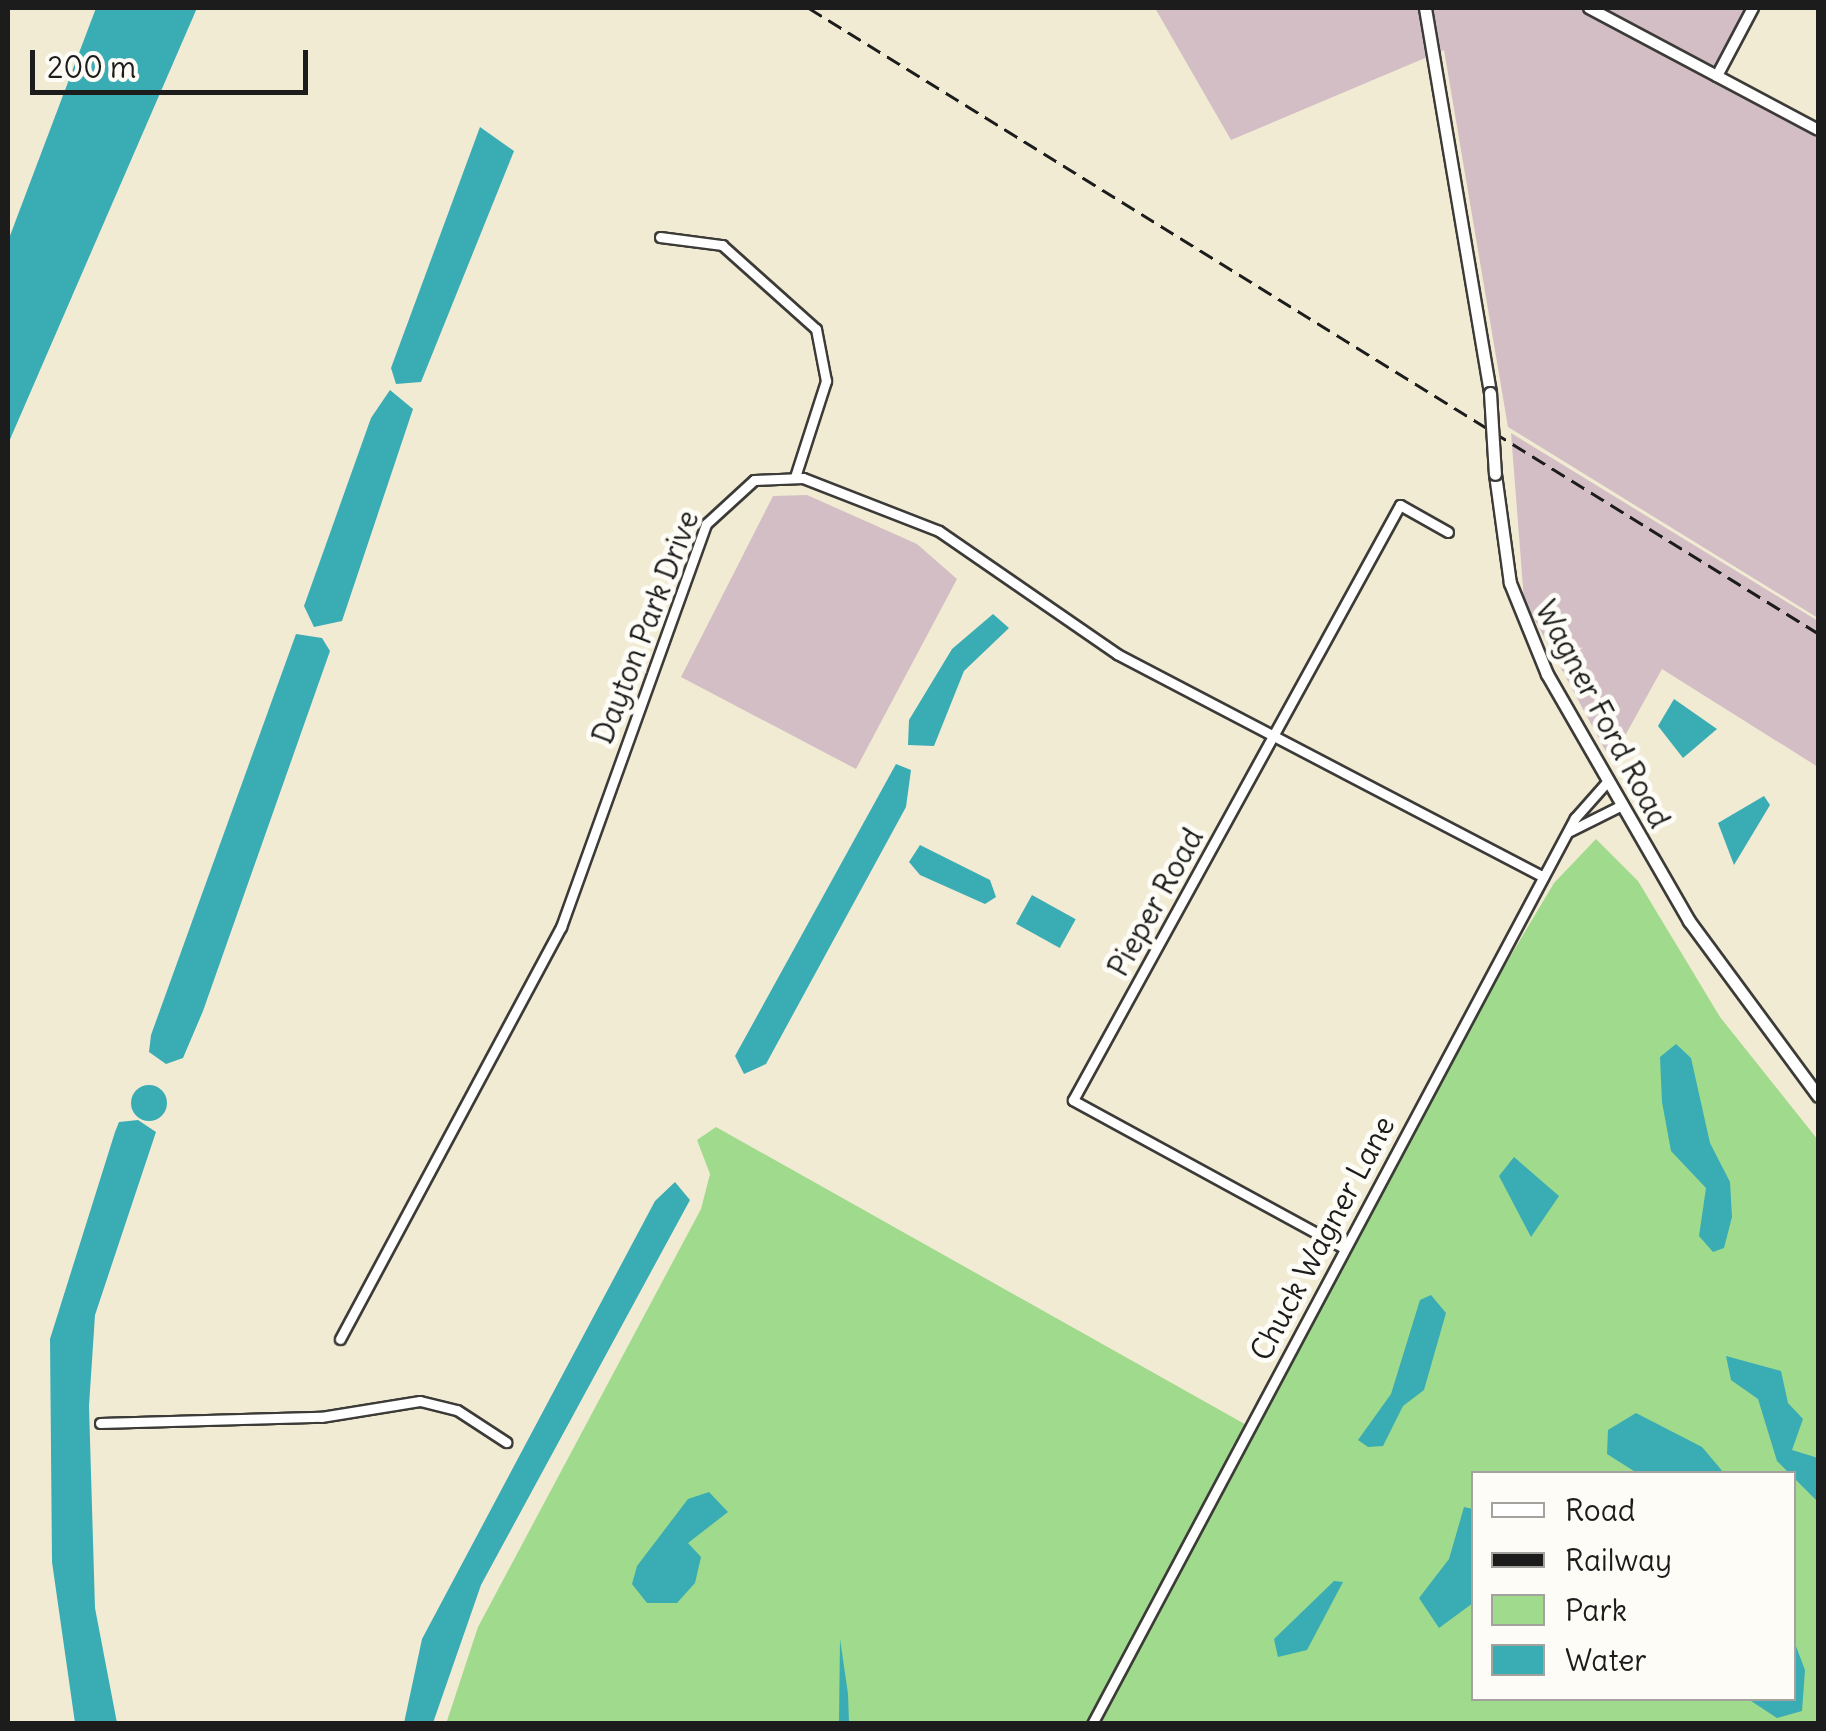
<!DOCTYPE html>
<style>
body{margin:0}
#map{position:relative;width:1826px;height:1731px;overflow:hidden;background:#f2ebd4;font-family:Delius,sans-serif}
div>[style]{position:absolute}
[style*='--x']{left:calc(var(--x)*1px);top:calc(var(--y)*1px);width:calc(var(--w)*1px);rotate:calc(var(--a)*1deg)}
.industrial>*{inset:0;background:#d2bec4}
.green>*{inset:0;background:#9fda8d}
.water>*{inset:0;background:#3aacb4;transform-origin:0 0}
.round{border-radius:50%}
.roads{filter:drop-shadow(2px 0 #3c3b38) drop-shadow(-2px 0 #3c3b38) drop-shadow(0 2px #3c3b38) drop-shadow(0 -2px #3c3b38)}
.minor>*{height:9px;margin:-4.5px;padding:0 4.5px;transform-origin:4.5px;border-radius:4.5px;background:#fff}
.tertiary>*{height:10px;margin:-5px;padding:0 5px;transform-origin:5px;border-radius:5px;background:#fff}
.secondary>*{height:11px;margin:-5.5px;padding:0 5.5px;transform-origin:5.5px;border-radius:5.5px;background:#fff}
.rail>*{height:2.5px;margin-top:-1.25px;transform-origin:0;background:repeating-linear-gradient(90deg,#1c1c1c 0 15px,transparent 0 23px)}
.bridges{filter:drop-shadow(2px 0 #3c3b38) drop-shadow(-2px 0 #3c3b38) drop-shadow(0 2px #3c3b38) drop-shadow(0 -2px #3c3b38)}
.secondary-bridge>*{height:11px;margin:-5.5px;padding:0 5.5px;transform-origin:5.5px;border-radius:5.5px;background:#fff}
span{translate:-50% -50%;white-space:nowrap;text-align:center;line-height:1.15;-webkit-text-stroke:10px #fdfcf7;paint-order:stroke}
.street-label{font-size:30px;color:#1c1c1c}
.frame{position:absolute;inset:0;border:10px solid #1c1c1c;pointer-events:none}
.legend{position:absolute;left:1471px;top:1471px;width:325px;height:230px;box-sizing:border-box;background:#fdfcf7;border:2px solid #a3a29f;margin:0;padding:12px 18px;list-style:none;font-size:30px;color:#1c1c1c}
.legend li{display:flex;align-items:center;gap:20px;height:50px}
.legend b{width:50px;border:2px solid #a3a29f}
.scale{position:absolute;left:30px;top:50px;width:278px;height:45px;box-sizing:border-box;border:5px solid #1c1c1c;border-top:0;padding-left:12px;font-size:30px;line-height:35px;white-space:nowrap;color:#1c1c1c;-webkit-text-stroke:8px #fdfcf7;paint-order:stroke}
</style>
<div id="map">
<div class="industrial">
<div style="clip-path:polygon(1155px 8px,1752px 8px,1714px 80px,1818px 137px,1818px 618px,1508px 427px,1444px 50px,1231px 140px)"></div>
<div style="clip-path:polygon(1511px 433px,1818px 621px,1818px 767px,1662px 669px,1611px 761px,1524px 600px)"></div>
<div style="clip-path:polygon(807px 495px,917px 544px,957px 579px,856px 769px,681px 677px,773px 496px)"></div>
</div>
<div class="green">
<div style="clip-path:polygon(evenodd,1596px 839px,1638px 881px,1720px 1017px,1818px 1140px,1818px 1723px,446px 1724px,478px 1627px,701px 1209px,710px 1174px,697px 1140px,716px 1127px,1250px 1427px,1414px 1118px,1554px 883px,1596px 839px,1474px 1474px,1794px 1474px,1794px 1698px,1474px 1698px,1474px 1474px)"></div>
</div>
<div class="water">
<div style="clip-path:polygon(96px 8px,197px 8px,8px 444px,8px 241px)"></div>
<div style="clip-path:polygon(480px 127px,514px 151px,421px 382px,396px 384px,391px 368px)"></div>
<div style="clip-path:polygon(390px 390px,413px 409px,342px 621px,314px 627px,304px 606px,371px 418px)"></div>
<div style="clip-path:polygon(993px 614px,1009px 628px,964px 671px,934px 746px,908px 745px,909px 720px,952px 649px)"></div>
<div style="clip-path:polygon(296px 634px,322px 638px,330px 651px,203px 1011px,183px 1058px,166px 1064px,149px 1052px,151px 1035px)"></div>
<div style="clip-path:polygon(1674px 699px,1717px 729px,1683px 758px,1658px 726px)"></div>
<div style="clip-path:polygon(896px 764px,911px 770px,906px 807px,766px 1064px,744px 1074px,735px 1056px)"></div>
<div style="clip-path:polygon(1764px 796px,1770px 805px,1734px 865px,1718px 823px)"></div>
<div style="clip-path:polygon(920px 845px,990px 880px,996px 897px,985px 904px,920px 875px,909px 862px)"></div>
<div style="left:1032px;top:895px;width:50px;height:33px;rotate:29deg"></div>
<div style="clip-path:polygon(1676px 1044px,1691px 1058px,1710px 1143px,1730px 1182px,1732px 1217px,1724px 1248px,1713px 1252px,1699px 1236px,1706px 1188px,1671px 1151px,1662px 1102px,1660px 1057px)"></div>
<div class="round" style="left:131px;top:1085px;width:36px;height:36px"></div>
<div style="clip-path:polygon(138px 1120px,156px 1132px,95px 1315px,89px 1406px,95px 1608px,117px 1723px,75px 1723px,52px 1562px,50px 1339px,115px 1132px,119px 1122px)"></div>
<div style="clip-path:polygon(1514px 1157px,1559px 1196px,1531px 1237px,1499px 1176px)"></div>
<div style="clip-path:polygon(675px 1182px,690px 1200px,481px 1585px,433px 1723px,404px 1723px,422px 1639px,655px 1201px)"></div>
<div style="clip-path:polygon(1431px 1295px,1446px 1313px,1424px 1390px,1403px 1406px,1383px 1446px,1368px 1447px,1358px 1440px,1391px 1394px,1420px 1300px)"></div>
<div style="clip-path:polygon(1726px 1356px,1781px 1371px,1788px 1403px,1803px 1419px,1792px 1450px,1818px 1458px,1818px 1502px,1777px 1461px,1758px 1399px,1731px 1380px)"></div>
<div style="clip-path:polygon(1636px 1413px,1702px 1447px,1724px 1473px,1637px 1473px,1607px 1454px,1608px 1430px)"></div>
<div style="clip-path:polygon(709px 1492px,728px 1512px,688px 1543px,701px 1557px,695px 1583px,677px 1603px,647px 1603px,632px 1584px,637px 1566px,688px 1499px)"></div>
<div style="clip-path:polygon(1464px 1507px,1473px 1509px,1473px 1603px,1439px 1628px,1419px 1598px,1449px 1559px)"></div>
<div style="clip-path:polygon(1334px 1581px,1343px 1582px,1307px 1650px,1278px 1657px,1274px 1639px)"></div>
<div style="clip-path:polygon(840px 1639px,848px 1694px,849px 1723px,839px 1723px)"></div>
<div style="clip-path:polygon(1794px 1641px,1805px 1670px,1802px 1711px,1777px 1718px,1748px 1699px,1794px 1698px)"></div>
</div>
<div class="roads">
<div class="minor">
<div style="--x:660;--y:237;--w:63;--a:7.4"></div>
<div style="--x:722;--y:245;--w:126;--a:41.8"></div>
<div style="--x:816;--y:329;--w:53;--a:79.1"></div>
<div style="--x:826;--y:381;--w:101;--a:107.9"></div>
<div style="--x:1570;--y:831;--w:56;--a:-26.6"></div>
<div style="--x:1344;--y:1248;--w:309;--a:-151.4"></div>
<div style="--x:1073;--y:1100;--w:679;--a:-61.21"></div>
<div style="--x:1400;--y:505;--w:55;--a:29.4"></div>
<div style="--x:340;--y:1339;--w:468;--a:-61.8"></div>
<div style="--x:561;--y:927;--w:428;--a:-70.2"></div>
<div style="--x:706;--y:524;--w:65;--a:-42.5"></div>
<div style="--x:754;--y:480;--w:49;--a:-2.3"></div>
<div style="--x:803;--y:478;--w:146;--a:21.3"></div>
<div style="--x:939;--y:531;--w:216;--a:34.6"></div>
<div style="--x:1117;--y:654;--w:481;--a:27.6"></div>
<div style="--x:100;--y:1423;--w:221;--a:-1.6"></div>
<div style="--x:321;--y:1417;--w:100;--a:-9.2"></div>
<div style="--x:420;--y:1401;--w:38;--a:14"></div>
<div style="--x:457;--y:1410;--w:59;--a:33.1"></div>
<div style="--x:1092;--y:1724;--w:1027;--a:-61.94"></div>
<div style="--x:1575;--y:818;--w:47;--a:-48.5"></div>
</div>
<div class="tertiary">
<div style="--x:1589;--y:8;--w:259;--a:28"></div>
<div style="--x:1717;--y:76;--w:77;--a:-62.1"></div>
</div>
<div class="secondary">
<div style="--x:1425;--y:8;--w:390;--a:80.4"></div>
<div style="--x:1495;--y:474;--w:110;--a:82.2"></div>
<div style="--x:1510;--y:583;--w:98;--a:67.9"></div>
<div style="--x:1547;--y:674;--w:285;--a:60.1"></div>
<div style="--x:1689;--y:921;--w:217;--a:53.6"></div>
</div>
</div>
<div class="rail">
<div style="--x:809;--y:8;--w:1187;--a:31.78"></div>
</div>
<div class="bridges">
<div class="secondary-bridge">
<div style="--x:1490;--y:393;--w:81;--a:86.5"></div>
</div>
</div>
<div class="street-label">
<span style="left:645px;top:627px;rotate:-69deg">Dayton Park Drive</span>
<span style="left:1603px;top:714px;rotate:62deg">Wagner Ford Road</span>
<span style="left:1155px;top:902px;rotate:-61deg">Pieper Road</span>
<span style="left:1322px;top:1238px;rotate:-62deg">Chuck Wagner Lane</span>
</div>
<div class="frame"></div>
<ul class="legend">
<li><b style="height:12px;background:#fff"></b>Road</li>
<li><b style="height:12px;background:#1c1c1c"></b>Railway</li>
<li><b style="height:28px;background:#9fda8d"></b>Park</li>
<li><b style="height:28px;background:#3aacb4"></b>Water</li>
</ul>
<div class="scale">200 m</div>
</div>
